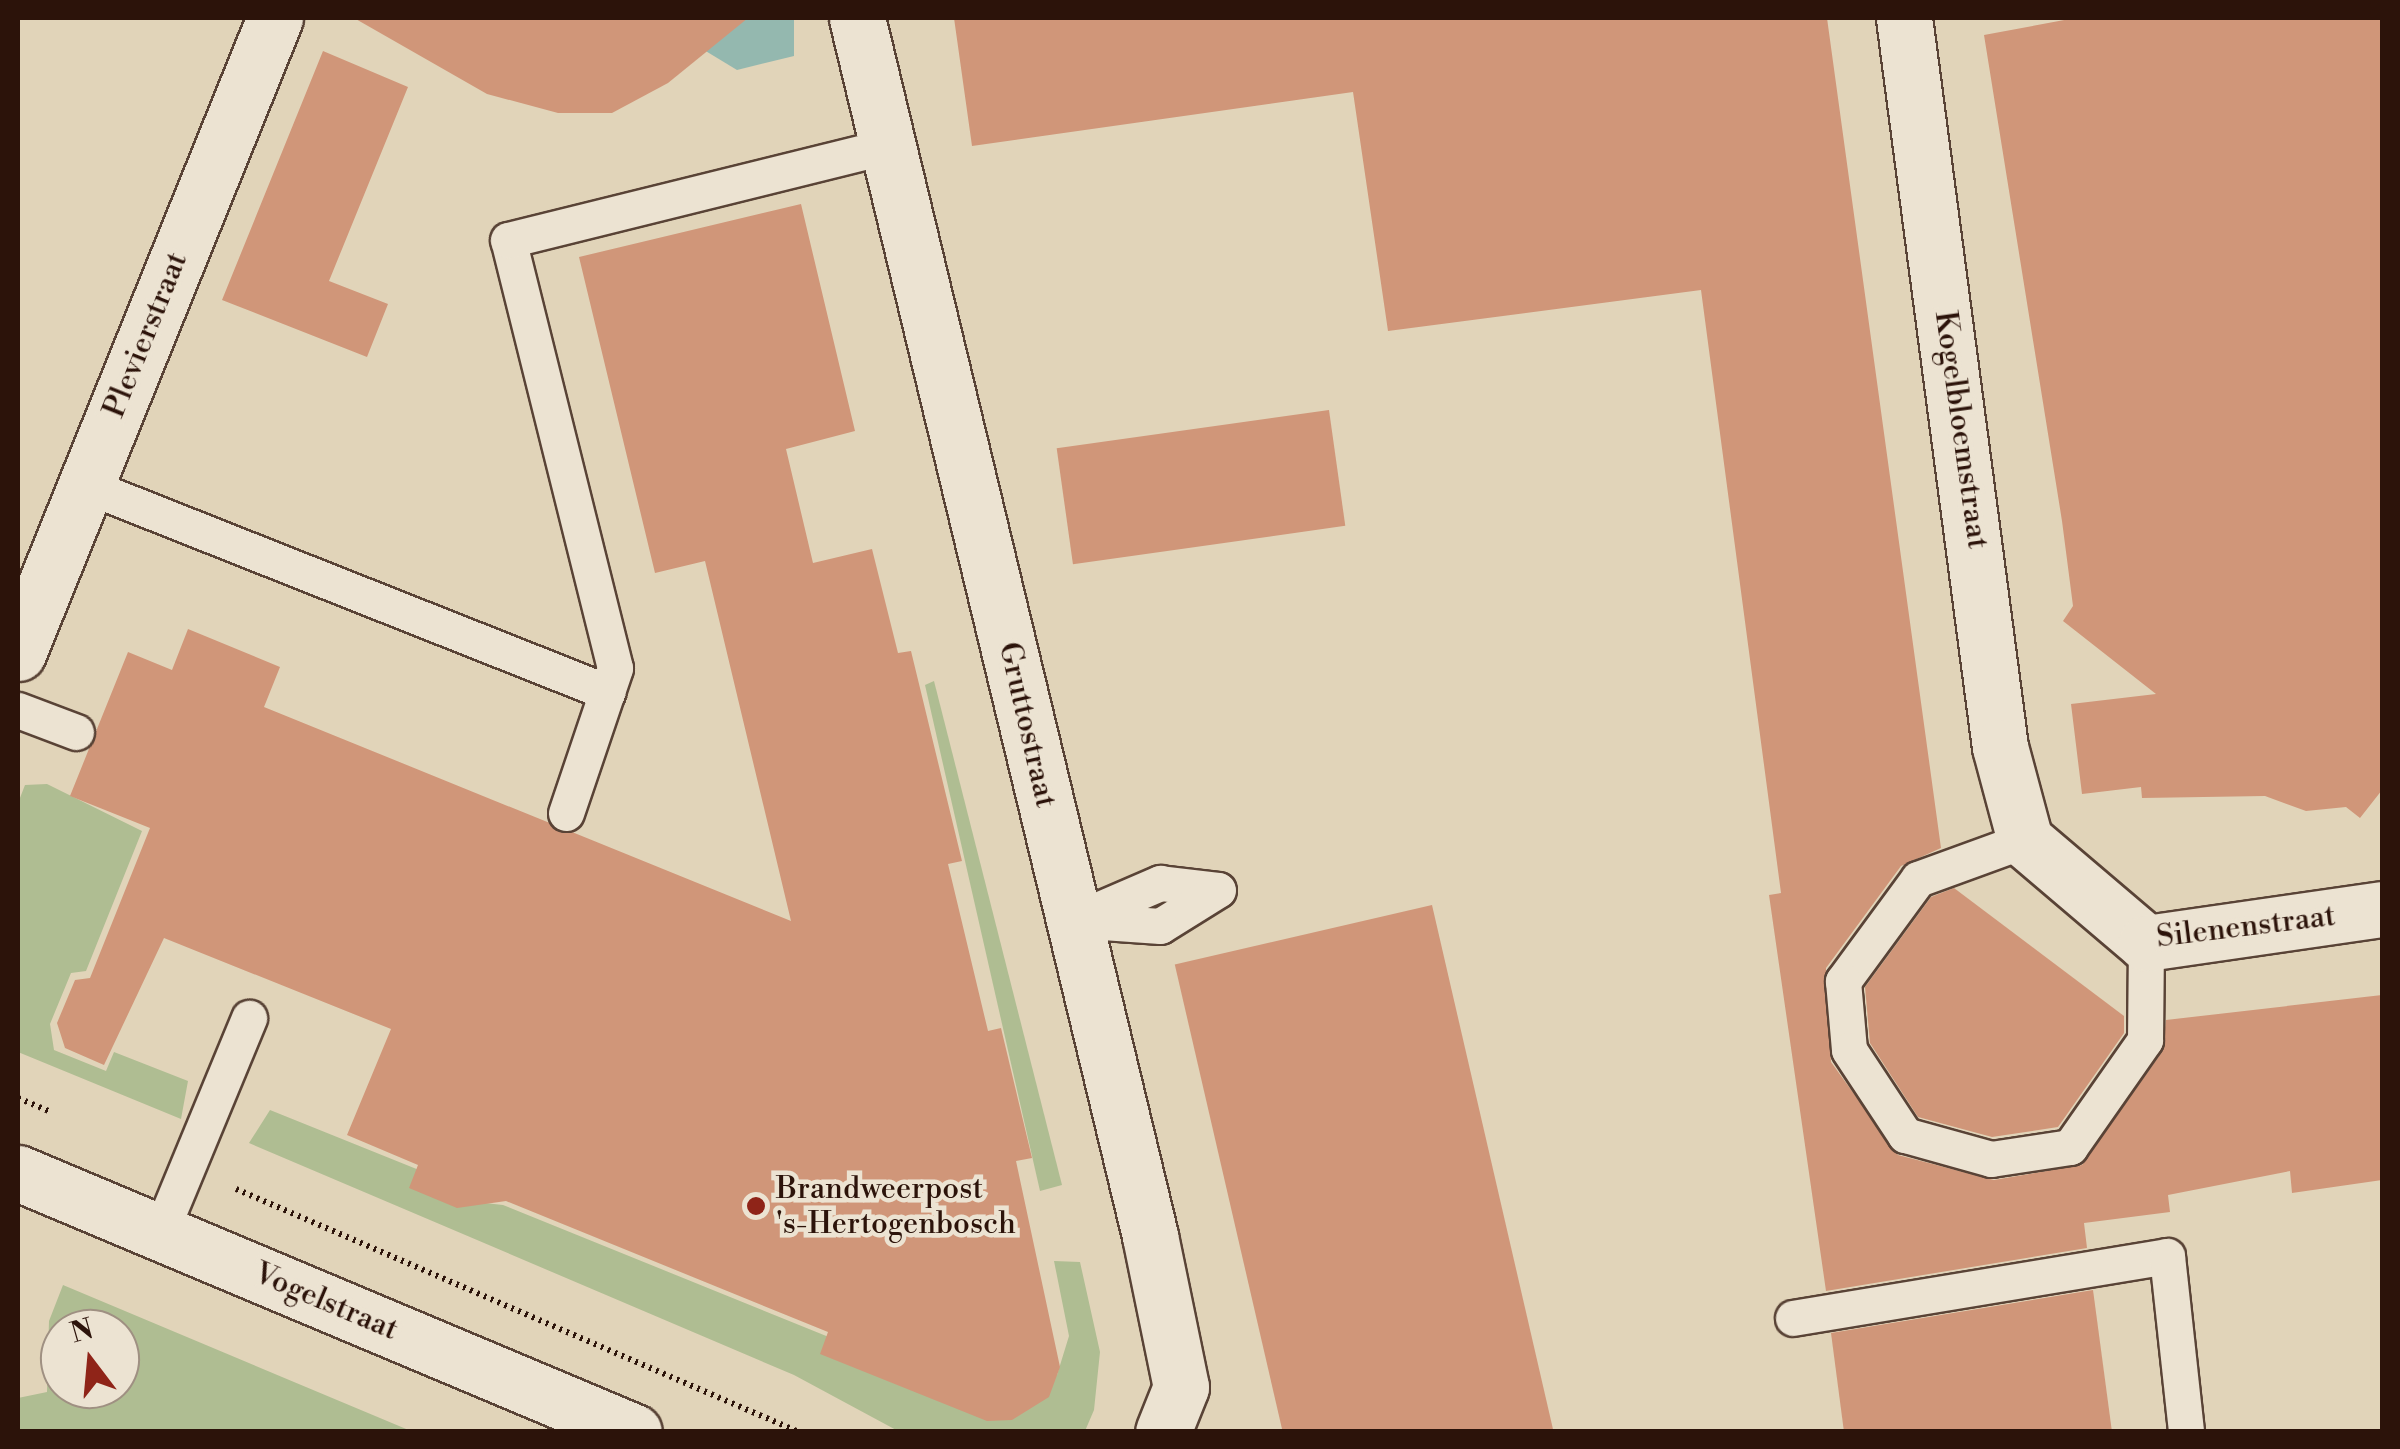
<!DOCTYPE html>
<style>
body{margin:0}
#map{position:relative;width:2400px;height:1449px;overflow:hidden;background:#e1d4b9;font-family:"Libre Bodoni",serif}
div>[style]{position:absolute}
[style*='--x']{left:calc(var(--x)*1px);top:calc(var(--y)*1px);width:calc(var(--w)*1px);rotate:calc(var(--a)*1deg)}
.green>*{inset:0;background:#afbd92}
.water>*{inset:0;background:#94b8af}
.building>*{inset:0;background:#d09679;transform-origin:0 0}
.path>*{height:6px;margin-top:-3px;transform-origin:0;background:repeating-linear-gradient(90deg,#2c130a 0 2.5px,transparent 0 7.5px)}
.roads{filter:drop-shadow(2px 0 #594336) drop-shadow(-2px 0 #594336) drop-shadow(0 2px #594336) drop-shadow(0 -2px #594336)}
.service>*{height:35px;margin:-17.5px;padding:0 17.5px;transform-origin:17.5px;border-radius:17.5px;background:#ece3d2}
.minor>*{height:55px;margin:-27.5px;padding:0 27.5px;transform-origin:27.5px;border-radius:27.5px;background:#ece3d2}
.dots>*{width:28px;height:28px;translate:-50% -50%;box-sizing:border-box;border:5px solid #ece3d2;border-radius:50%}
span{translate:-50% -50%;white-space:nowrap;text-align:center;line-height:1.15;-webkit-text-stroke:9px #ece3d2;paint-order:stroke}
.street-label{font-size:30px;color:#2c130a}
.poi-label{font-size:30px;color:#2c130a}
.left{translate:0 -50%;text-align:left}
.frame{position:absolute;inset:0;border:20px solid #2c130a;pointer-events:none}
.north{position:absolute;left:40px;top:1309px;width:100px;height:100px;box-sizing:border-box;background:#ece3d2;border:2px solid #9f9082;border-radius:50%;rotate:344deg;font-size:28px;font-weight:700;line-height:40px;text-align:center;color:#2c130a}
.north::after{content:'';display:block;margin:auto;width:35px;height:45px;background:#8f2418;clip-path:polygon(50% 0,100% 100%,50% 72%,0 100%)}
</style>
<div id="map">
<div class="green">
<div style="clip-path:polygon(934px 681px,1062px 1185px,1040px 1191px,925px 685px)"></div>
<div style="clip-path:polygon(47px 784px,142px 831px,86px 971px,71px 973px,50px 1024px,54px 1050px,106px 1071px,114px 1052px,188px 1081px,181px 1119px,18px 1052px,18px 803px,25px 785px)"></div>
<div style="clip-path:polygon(270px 1110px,419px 1170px,458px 1200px,503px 1205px,982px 1399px,1057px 1375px,1069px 1336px,1054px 1261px,1080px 1262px,1100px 1352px,1094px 1410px,1085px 1431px,898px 1431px,794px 1375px,249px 1143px)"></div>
<div style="clip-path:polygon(evenodd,63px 1285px,411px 1431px,18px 1431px,18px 1398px,47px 1392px,49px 1321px,63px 1285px,60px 1329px,120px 1329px,120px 1389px,60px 1389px,60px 1329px)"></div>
</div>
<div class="water">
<div style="clip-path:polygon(727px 18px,794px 18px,794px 56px,737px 70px,704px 50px)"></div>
</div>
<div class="building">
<div style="clip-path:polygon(354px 18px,748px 18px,668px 83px,612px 113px,558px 113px,487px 94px)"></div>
<div style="clip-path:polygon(954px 18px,1827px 18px,1941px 848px,1901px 866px,1826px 968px,1831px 1062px,1898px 1155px,1994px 1180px,2082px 1165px,2162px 1052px,2166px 1020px,2382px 995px,2382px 1180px,2292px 1193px,2290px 1171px,2168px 1195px,2170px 1212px,2084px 1223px,2087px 1248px,1826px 1291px,1769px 895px,1781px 893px,1701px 290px,1388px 331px,1353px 92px,972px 146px)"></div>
<div style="clip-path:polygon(2075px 18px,2382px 18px,2382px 790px,2360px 818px,2346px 807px,2306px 811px,2265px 796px,2142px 798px,2141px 787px,2082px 794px,2071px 704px,2156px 694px,2063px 621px,2073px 606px,2062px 521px,1984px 35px)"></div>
<div style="clip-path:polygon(323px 51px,408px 87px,329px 281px,388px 304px,367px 357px,222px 300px)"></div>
<div style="clip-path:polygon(801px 204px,855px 431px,786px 449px,813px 563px,872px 549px,898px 653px,911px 651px,962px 861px,948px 864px,988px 1031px,1001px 1028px,1032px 1158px,1016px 1161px,1060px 1367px,1049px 1397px,1012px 1420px,987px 1421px,820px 1354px,828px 1332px,506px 1201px,457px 1208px,409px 1188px,418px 1165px,347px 1135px,391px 1029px,164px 938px,104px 1065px,65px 1048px,57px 1023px,75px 980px,90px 978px,150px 828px,70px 796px,128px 652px,172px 670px,188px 629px,280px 667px,264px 707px,791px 921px,705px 561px,655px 573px,579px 257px)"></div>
<div style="left:1329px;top:410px;width:117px;height:275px;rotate:82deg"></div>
<div style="clip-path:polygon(1954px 888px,2124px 1016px,2124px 1033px,2058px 1127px,1992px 1137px,1918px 1117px,1870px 1043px,1865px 987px,1931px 897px)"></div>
<div style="left:1432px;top:905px;width:540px;height:264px;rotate:77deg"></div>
<div style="clip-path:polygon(2093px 1290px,2112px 1432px,1844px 1432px,1831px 1333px)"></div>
</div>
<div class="path">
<div style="--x:18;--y:1098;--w:34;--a:23"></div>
<div style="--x:236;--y:1189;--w:613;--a:23.35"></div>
</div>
<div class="roads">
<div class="service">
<div style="--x:85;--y:485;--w:562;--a:21.63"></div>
<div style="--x:18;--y:710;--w:62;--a:20.8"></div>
<div style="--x:566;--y:813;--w:153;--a:-71.3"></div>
<div style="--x:615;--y:668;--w:441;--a:-104"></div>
<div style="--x:508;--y:240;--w:391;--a:-13.9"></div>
<div style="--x:2025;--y:840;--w:114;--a:160"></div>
<div style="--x:1918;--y:879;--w:127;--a:126.3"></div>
<div style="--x:1843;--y:981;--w:69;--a:85"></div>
<div style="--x:1849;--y:1050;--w:102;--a:56.6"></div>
<div style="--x:1905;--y:1135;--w:89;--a:15.6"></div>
<div style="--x:1991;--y:1159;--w:80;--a:-8.6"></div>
<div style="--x:2070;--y:1147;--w:131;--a:-55"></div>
<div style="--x:2145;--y:1040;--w:97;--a:-89.4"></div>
<div style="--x:1160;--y:883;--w:58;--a:6.9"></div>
<div style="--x:1218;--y:890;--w:68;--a:148.2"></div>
<div style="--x:1160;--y:926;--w:86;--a:-176"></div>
<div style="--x:1074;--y:920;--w:94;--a:-23.3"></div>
<div style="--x:160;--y:1233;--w:233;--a:-67.5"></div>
<div style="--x:1793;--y:1318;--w:379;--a:-9.4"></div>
<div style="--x:2167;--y:1256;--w:177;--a:83.8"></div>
</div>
<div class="minor">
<div style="--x:857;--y:18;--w:1253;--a:76.47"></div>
<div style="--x:1150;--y:1236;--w:154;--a:78.4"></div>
<div style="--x:1181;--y:1387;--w:48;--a:111.8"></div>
<div style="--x:1904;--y:18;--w:735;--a:82.5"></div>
<div style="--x:2000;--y:747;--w:96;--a:75"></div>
<div style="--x:2025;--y:840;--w:159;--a:40.4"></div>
<div style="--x:2146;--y:943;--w:238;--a:-8.2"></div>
<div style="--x:18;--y:653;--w:685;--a:-67.97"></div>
<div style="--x:18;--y:1173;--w:668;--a:22.8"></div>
</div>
</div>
<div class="dots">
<div style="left:756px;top:1206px;background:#8f2418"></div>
</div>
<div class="street-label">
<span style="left:146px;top:335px;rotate:-68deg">Plevierstraat</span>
<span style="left:1961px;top:430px;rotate:82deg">Kogelbloemstraat</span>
<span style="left:1027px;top:725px;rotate:77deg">Gruttostraat</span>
<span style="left:2246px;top:927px;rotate:-7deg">Silenenstraat</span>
<span style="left:326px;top:1302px;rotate:23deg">Vogelstraat</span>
</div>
<div class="poi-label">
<span class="left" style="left:776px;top:1206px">Brandweerpost<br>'s-Hertogenbosch</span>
</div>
<div class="frame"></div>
<div class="north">N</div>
</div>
